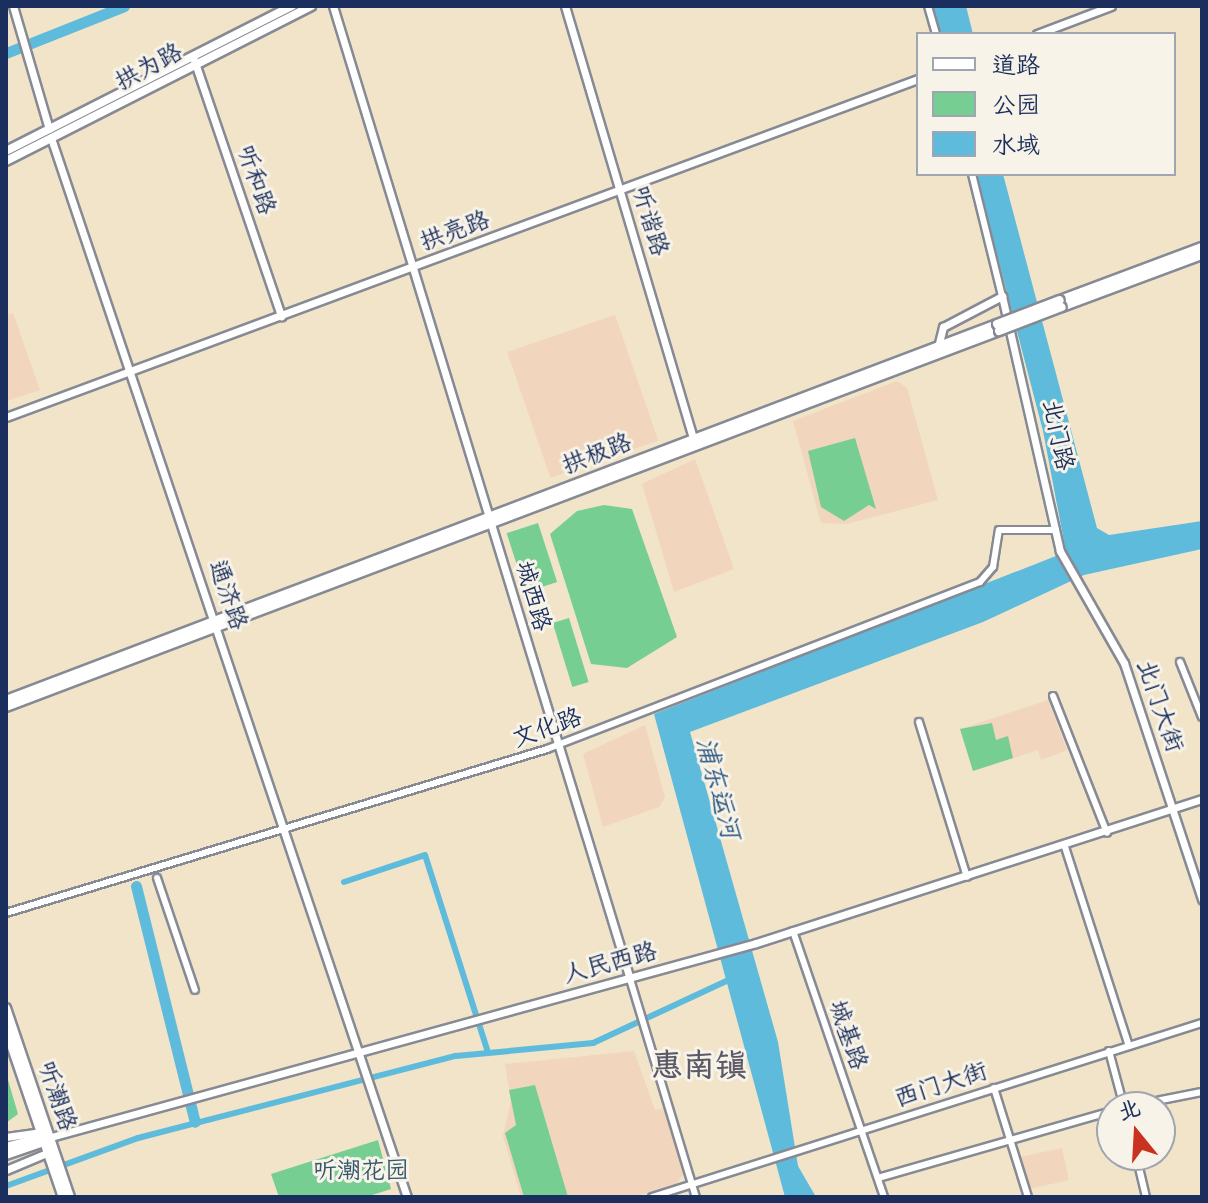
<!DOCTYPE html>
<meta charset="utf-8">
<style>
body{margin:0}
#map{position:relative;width:1208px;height:1203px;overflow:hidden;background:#f1e4c9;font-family:"Shantell Sans","LXGW WenKai TC",sans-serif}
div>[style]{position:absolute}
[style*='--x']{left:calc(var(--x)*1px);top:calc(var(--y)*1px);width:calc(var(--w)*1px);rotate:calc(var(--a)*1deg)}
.built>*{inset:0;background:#f1d5bd;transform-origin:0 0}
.green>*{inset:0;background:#77ce93;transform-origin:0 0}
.water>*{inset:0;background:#5ebbdc}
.canal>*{height:6px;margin:-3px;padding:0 3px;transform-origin:3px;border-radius:3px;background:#5ebbdc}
.river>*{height:11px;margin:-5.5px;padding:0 5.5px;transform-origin:5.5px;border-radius:5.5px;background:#5ebbdc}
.roads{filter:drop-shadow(2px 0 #868a94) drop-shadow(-2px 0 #868a94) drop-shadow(0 2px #868a94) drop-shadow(0 -2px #868a94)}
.minor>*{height:6px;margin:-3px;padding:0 3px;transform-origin:3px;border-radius:3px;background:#fff}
.tertiary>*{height:7px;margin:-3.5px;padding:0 3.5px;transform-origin:3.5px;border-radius:3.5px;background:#fff}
.secondary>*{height:8px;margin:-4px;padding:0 4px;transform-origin:4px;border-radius:4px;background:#fff}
.bridges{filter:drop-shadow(2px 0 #868a94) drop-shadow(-2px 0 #868a94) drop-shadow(0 2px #868a94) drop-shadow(0 -2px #868a94)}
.secondary-bridge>*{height:8px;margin:-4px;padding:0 4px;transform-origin:4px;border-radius:4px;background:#fff}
span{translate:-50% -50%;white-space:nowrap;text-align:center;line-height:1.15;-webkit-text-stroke:6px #f7f3e8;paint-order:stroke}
.street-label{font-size:24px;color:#1b2f5e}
.park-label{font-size:24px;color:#32576b}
.water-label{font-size:26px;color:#2f5984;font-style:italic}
.district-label{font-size:32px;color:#5c5a68;font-weight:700}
.frame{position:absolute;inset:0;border:8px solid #1b2f5e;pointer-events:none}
.legend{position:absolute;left:916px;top:32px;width:260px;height:144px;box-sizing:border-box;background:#f7f3e8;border:2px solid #9fa5b1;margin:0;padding:10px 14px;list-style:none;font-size:24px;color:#1b2f5e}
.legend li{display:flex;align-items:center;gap:16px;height:40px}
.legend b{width:40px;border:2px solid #9fa5b1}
.north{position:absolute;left:1096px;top:1091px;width:80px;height:80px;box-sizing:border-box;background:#f7f3e8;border:2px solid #9fa5b1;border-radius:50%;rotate:342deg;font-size:22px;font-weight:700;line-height:32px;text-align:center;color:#1b2f5e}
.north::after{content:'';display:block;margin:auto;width:28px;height:36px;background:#c8321e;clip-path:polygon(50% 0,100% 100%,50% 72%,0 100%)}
</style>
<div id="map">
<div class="built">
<div style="clip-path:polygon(13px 313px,40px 390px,6px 401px,6px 315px)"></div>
<div style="left:615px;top:315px;width:133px;height:114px;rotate:71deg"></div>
<div style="clip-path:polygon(897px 381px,907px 388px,938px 500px,847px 524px,821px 523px,793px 421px)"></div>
<div style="clip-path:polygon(695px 459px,734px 569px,674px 592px,642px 484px)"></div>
<div style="clip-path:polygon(1048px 700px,1067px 750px,1041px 760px,1038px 750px,973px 771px,960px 729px)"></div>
<div style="clip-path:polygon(645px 725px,665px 797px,659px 807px,603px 827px,583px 754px)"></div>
<div style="clip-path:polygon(634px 1051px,655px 1110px,666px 1108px,685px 1172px,675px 1185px,632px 1197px,521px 1197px,503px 1136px,511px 1101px,505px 1064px)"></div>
<div style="left:1062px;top:1148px;width:33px;height:44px;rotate:78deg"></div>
</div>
<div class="green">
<div style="clip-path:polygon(855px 438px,876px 509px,869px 505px,844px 521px,821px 507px,808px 451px)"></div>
<div style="clip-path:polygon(604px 505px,632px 509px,677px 637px,627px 668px,591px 664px,550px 534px,577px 511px)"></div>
<div style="left:538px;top:523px;width:62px;height:33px;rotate:72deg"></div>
<div style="left:569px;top:618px;width:67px;height:17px;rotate:73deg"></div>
<div style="clip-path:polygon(992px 723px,996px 740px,1008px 736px,1013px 758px,973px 771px,960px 729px)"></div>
<div style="clip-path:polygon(6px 1073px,18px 1114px,6px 1123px)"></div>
<div style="clip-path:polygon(535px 1085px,568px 1197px,524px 1197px,505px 1133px,516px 1125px,509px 1090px)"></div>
<div style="clip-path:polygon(378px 1140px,391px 1189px,366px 1197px,279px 1197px,271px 1174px)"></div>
</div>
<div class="water">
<div style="clip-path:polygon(933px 6px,966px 6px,973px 34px,941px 34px)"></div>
<div style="clip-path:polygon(976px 174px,1003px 174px,1097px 528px,1109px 535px,1202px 521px,1202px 549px,1084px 575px,983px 622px,690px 732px,778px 1042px,798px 1166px,816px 1197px,785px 1197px,654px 714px,1066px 552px,1043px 431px)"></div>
</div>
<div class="canal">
<div style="--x:344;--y:882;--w:85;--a:-18.4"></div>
<div style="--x:425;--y:855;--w:208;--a:72.3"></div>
<div style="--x:6;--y:1186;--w:140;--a:-20"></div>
<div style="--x:138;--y:1138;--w:328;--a:-14.5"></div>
<div style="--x:456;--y:1056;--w:138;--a:-5.4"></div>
<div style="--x:593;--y:1043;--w:150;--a:-24.9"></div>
</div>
<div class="river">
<div style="--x:6;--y:53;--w:127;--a:-21.7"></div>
<div style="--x:136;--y:886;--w:243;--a:76"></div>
</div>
<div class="roads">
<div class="minor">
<div style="--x:928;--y:6;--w:29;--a:74"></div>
<div style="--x:972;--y:174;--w:126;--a:76.2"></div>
<div style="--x:1180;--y:662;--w:59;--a:68.2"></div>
<div style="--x:1053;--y:696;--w:147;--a:68.5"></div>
<div style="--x:919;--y:722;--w:162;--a:72.8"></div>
<div style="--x:1065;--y:847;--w:209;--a:72.2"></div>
<div style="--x:157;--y:878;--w:118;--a:71.3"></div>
<div style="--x:6;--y:913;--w:565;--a:-16.86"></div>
<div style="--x:547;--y:749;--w:464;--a:-21.1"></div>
<div style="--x:980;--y:582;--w:20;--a:-49"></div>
<div style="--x:993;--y:567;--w:37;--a:-81"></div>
<div style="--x:999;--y:530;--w:57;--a:0"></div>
<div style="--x:793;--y:931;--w:281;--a:71.1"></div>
<div style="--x:630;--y:979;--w:228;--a:73.2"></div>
<div style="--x:1109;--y:1051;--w:58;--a:75"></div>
<div style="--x:994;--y:1088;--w:114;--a:72.7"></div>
<div style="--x:1126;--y:1107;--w:77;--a:-11.2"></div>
<div style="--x:1136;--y:1155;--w:43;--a:76.6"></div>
<div style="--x:878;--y:1178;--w:243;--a:-16"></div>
<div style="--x:652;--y:1197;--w:577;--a:-17.56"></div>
</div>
<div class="tertiary">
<div style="--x:13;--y:6;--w:128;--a:73.7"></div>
<div style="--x:333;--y:6;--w:1017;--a:73.03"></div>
<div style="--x:565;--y:6;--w:454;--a:73.5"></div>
<div style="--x:1037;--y:34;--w:79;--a:-20.7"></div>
<div style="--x:193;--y:57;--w:274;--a:71.2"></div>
<div style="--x:51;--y:138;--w:1117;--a:71.42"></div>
<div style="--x:938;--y:347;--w:21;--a:-76"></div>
<div style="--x:943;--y:327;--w:67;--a:-27.7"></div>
<div style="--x:1002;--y:296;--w:262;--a:77.2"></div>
<div style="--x:1060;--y:551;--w:129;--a:60.3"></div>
<div style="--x:1124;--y:663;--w:249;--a:71.7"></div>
<div style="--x:6;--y:417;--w:973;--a:-20.34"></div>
<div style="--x:6;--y:1137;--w:36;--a:-8"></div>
<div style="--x:51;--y:1137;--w:731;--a:-15.39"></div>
<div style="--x:756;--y:943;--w:469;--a:-17.9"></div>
<div style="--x:6;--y:1170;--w:47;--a:-22.7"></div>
</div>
<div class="secondary">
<div style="--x:6;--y:151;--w:321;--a:-26.9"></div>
<div style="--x:6;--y:161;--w:342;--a:-26.9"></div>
<div style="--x:1060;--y:300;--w:152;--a:-20.5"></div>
<div style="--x:1062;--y:307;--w:149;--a:-20.4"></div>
<div style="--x:6;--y:700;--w:1060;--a:-20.78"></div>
<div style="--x:6;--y:707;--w:1062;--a:-20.74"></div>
<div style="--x:6;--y:1008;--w:200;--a:71.3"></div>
<div style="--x:6;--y:1030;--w:176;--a:71.2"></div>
<div style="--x:6;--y:1147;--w:41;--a:-14"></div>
<div style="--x:6;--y:1155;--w:43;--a:-18.9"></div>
</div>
</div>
<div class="bridges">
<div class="secondary-bridge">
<div style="--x:997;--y:324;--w:67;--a:-20.9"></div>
<div style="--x:999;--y:331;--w:67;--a:-20.9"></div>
</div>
</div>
<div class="street-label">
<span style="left:149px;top:67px;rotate:-28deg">拱为路</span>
<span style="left:256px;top:180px;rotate:71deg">听和路</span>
<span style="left:650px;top:221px;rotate:73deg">听谐路</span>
<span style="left:455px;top:231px;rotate:-20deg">拱亮路</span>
<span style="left:1058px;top:435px;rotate:78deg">北门路</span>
<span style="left:597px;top:454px;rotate:-21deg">拱极路</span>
<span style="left:228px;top:595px;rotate:71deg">通济路</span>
<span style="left:533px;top:596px;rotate:74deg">城西路</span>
<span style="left:1160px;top:706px;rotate:71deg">北门大街</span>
<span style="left:547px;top:728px;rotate:-20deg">文化路</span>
<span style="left:610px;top:963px;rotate:-15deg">人民西路</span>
<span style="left:848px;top:1035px;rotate:71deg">城基路</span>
<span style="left:941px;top:1085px;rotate:-18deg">西门大街</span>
<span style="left:57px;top:1096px;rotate:71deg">听潮路</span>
</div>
<div class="park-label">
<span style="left:361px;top:1171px">听潮花园</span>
</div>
<div class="water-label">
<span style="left:719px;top:788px;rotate:75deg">浦东运河</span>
</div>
<div class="district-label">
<span style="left:699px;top:1065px">惠南镇</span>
</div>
<div class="frame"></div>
<ul class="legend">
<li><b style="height:10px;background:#fff"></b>道路</li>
<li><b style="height:22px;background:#77ce93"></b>公园</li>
<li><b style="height:22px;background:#5ebbdc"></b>水域</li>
</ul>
<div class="north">北</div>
</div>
